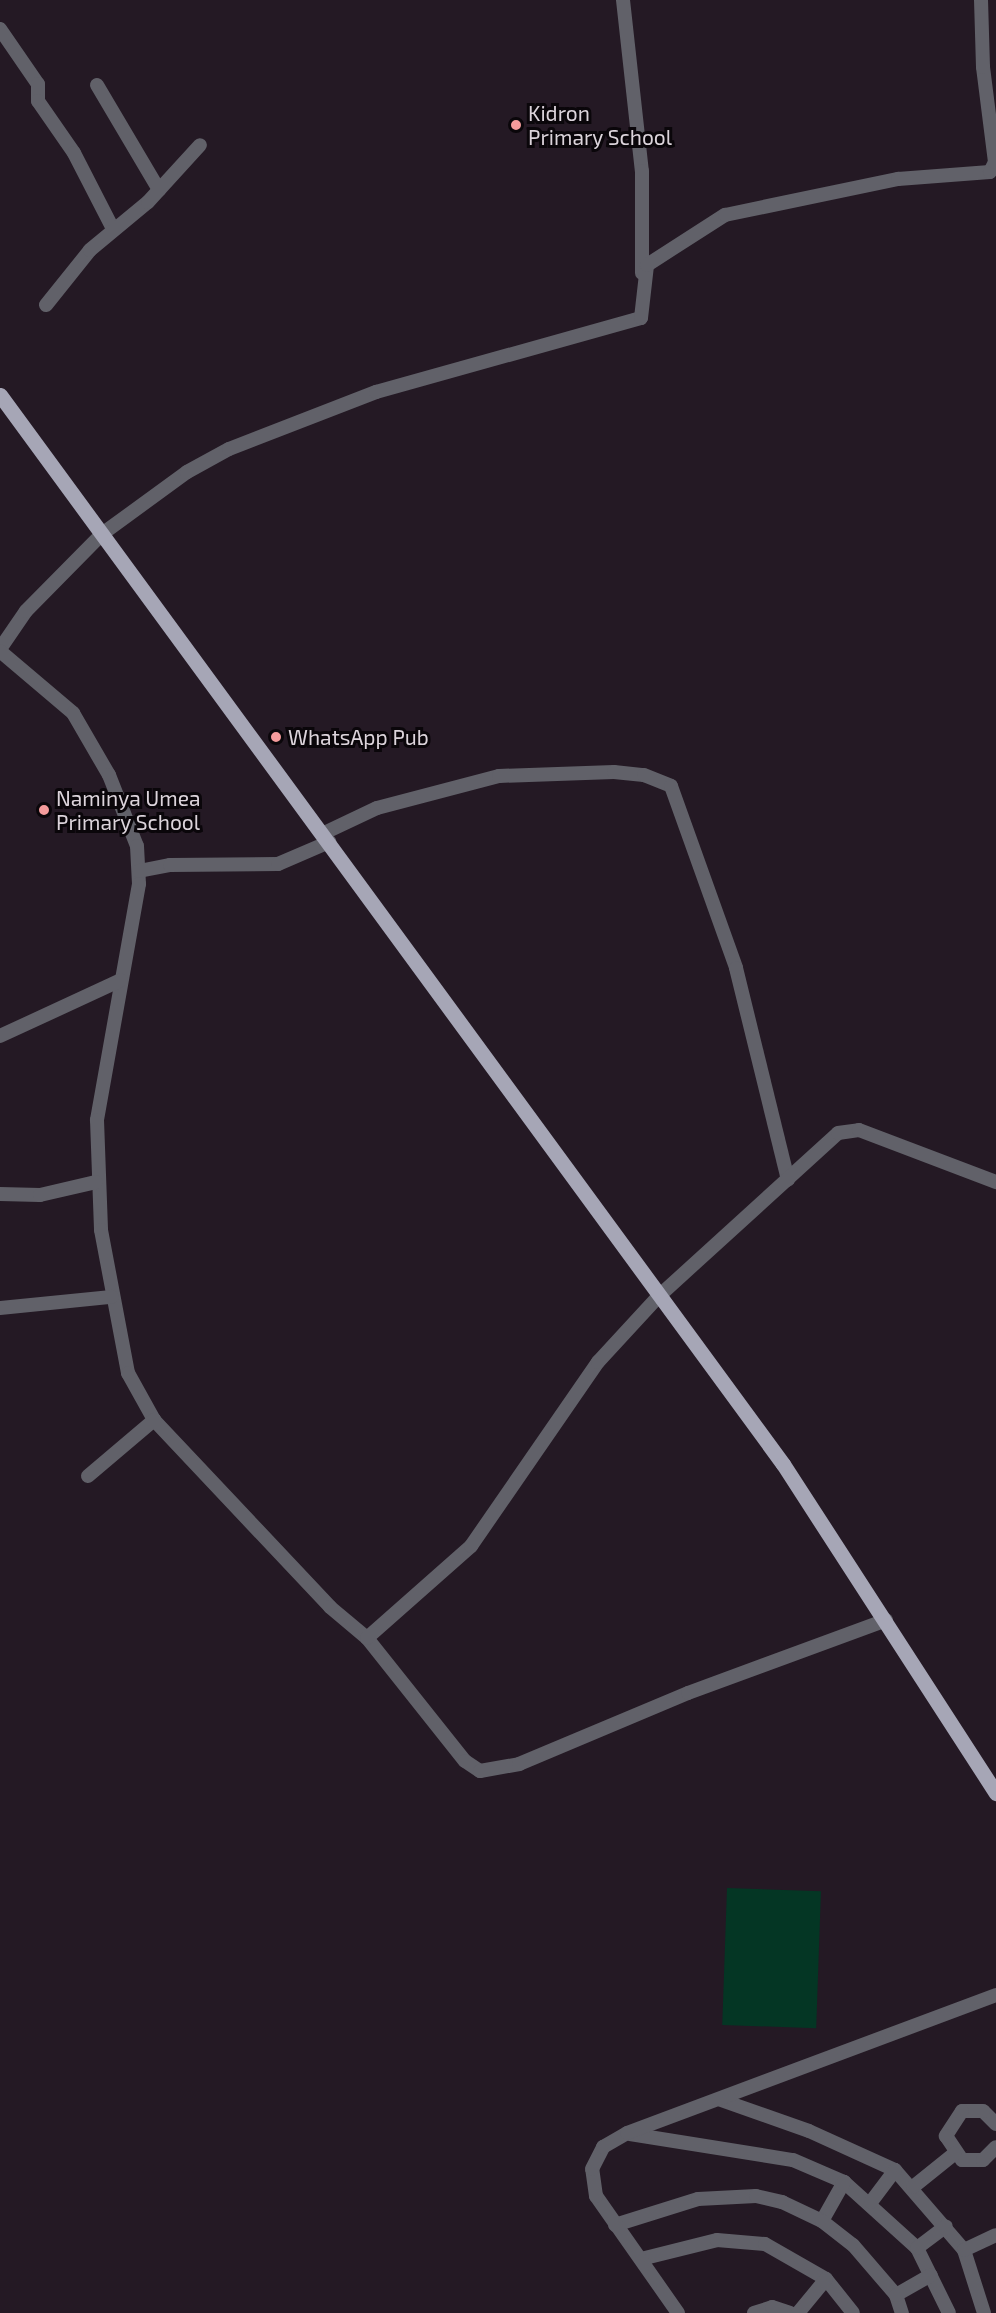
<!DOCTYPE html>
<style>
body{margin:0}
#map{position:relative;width:996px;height:2313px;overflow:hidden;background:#241924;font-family:"Exo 2",sans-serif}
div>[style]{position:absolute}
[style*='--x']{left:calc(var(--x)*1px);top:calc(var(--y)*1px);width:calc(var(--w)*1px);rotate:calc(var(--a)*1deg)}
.green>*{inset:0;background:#043624;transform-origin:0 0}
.minor>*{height:14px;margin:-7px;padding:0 7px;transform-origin:7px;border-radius:7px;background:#616169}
.major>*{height:15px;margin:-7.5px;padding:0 7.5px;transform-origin:7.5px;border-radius:7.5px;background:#a6a6b6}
.dots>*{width:16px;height:16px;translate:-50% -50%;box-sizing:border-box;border:3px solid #0a060a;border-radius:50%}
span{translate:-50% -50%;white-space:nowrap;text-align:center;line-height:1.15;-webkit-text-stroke:6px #0a060a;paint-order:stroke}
.poi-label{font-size:21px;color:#dcd4db}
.left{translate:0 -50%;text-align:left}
</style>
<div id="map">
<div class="green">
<div style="left:727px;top:1888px;width:94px;height:137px;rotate:2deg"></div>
</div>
<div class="minor">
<div style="--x:623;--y:0;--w:172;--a:83.7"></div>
<div style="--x:642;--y:171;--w:102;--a:90"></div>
<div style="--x:0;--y:29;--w:67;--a:55.4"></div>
<div style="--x:38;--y:84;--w:17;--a:90"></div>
<div style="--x:38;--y:101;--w:63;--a:55.3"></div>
<div style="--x:74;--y:153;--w:85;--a:62.8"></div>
<div style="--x:97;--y:85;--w:122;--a:59.4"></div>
<div style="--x:46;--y:305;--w:70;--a:-51.3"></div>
<div style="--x:90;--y:250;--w:75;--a:-39.6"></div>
<div style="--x:148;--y:202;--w:77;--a:-47.6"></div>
<div style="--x:0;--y:649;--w:46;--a:-55.6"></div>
<div style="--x:26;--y:611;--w:108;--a:-45.4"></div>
<div style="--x:102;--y:534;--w:105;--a:-36.1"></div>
<div style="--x:187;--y:472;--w:48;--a:-28.7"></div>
<div style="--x:229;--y:449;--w:158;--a:-21.2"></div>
<div style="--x:376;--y:392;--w:275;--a:-15.6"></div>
<div style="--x:641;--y:318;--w:53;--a:-83.5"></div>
<div style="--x:647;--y:265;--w:93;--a:-32.7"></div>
<div style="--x:725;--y:215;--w:177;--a:-11.8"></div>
<div style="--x:898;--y:179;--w:92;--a:-4.4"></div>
<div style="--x:990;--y:172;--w:11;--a:-63"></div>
<div style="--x:995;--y:162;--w:96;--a:-97.2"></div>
<div style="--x:983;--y:67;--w:67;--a:-91.7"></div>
<div style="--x:0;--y:651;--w:96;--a:40.3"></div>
<div style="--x:73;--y:713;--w:72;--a:59.9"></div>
<div style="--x:109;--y:775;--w:76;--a:68.5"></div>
<div style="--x:137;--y:846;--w:38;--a:87"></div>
<div style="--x:139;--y:884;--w:240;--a:100.1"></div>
<div style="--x:97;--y:1120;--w:110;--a:87.9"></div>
<div style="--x:101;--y:1230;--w:146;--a:79.3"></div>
<div style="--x:128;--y:1373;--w:54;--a:61"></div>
<div style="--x:154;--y:1420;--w:257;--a:46.7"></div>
<div style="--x:330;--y:1607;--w:48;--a:40"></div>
<div style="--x:367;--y:1638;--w:157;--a:51.5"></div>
<div style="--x:465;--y:1761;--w:18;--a:34"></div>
<div style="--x:480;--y:1771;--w:40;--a:-10"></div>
<div style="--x:519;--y:1764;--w:183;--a:-22.8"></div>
<div style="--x:688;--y:1693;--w:211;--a:-20.2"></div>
<div style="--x:322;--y:834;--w:61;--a:-25.3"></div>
<div style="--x:377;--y:808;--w:126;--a:-14.7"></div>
<div style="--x:499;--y:776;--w:115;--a:-2"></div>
<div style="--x:614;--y:772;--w:30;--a:6"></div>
<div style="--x:644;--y:775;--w:29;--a:22"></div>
<div style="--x:671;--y:786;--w:193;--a:70.3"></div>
<div style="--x:736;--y:968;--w:218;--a:76.2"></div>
<div style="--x:139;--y:871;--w:32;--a:-11"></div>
<div style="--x:170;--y:865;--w:108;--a:-0.5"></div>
<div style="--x:278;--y:864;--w:56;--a:-23.3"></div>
<div style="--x:0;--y:1036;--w:133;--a:-24.8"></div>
<div style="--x:0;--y:1194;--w:40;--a:1.4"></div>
<div style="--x:40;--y:1195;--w:57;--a:-13.1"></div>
<div style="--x:0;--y:1308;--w:112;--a:-5.7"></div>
<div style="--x:88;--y:1476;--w:87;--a:-40.3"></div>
<div style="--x:367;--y:1638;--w:139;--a:-41.5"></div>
<div style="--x:471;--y:1546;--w:224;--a:-55.4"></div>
<div style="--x:598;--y:1362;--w:90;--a:-47.3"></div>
<div style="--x:659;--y:1296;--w:242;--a:-42.3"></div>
<div style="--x:838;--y:1133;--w:21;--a:-8"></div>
<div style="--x:859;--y:1130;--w:147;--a:20.8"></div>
<div style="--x:721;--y:2100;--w:93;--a:19.4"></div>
<div style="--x:809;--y:2131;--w:94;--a:24.4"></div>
<div style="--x:895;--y:2170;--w:106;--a:49.2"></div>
<div style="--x:964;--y:2250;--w:66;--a:72.4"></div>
<div style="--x:996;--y:2124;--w:18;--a:-135"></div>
<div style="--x:983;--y:2111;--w:21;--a:180"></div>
<div style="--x:962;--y:2111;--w:30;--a:123"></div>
<div style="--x:946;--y:2136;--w:29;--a:56"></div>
<div style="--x:962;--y:2160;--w:21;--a:0"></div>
<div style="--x:983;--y:2160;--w:18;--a:-45"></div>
<div style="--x:630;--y:2134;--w:165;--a:9.1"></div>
<div style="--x:793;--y:2160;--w:56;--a:23.3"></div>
<div style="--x:844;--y:2182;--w:98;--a:42.1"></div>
<div style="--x:917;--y:2248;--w:72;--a:63.8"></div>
<div style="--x:913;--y:2187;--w:53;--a:-38.8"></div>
<div style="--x:871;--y:2202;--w:40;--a:-53"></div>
<div style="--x:822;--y:2221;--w:45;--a:-60.6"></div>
<div style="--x:615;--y:2225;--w:87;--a:-17.4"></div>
<div style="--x:698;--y:2199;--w:58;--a:-3"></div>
<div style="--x:756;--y:2196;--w:27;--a:13"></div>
<div style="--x:782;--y:2202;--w:44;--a:25.4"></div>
<div style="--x:822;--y:2221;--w:39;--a:38"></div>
<div style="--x:853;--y:2245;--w:66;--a:49.3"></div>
<div style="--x:896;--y:2295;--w:19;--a:72"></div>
<div style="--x:917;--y:2248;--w:36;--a:-37"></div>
<div style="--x:964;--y:2250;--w:35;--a:-25"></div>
<div style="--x:641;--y:2259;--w:78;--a:-14"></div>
<div style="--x:717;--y:2240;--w:48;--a:4.8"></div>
<div style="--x:765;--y:2244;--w:70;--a:29.8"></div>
<div style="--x:826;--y:2279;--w:43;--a:51.5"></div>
<div style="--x:896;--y:2295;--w:40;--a:-29.7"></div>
<div style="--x:678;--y:2313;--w:143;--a:-125"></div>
<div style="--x:596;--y:2196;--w:27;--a:-98"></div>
<div style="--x:592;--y:2169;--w:25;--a:-63"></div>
<div style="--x:603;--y:2147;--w:28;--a:-30"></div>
<div style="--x:627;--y:2133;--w:394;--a:-20.5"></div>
<div style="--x:754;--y:2313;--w:19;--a:-18"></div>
<div style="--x:772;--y:2307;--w:19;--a:18"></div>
<div style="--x:798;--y:2313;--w:44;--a:-50.5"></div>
</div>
<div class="major">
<div style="--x:0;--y:395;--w:1325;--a:53.78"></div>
<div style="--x:783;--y:1464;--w:392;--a:57.1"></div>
</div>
<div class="dots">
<div style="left:516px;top:125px;background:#f59b9c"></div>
<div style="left:276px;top:737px;background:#f59b9c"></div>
<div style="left:44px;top:810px;background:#f59b9c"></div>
</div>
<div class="poi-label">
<span class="left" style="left:528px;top:125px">Kidron<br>Primary School</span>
<span class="left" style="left:288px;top:737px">WhatsApp Pub</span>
<span class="left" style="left:56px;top:810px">Naminya Umea<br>Primary School</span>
</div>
</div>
